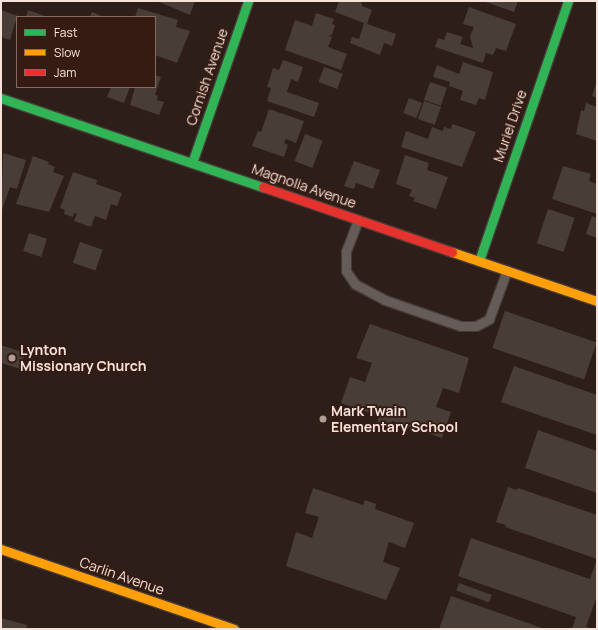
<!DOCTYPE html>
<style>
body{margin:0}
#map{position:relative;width:598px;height:630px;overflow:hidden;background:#2d1e19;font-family:Manrope,sans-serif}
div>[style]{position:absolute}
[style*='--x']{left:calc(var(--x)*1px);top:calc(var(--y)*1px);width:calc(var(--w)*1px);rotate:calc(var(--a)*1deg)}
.building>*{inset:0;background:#493d38;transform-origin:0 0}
.roads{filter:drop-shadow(1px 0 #473a36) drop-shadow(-1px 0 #473a36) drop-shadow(0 1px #473a36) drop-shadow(0 -1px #473a36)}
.lane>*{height:9px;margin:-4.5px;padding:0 4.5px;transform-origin:4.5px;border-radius:4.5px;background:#655c58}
.fast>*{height:9px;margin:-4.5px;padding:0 4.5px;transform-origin:4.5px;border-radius:4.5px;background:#30b455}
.slow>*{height:9px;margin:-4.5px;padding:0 4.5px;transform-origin:4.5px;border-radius:4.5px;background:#ff9f0a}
.jam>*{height:9px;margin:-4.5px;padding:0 4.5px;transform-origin:4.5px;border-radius:4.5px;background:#e5322d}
.dots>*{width:11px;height:11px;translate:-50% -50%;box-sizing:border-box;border:2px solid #351b11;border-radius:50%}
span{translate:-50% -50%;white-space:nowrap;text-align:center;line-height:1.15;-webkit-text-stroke:3.5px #351b11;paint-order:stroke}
.street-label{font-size:14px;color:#f5e2db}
.poi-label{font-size:14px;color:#f5e2db;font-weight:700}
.left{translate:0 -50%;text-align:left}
.frame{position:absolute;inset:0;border:2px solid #f5e2db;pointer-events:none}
.legend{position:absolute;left:16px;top:16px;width:140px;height:72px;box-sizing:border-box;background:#351b11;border:1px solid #826b62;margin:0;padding:5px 7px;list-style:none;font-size:12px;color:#f5e2db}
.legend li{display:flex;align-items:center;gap:8px;height:20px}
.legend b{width:20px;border:1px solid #826b62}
</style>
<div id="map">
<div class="building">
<div style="clip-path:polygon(157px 1px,195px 1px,190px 15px)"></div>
<div style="clip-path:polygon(339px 1px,361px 1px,362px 6px,372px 10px,367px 24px,396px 34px,392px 46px,384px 43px,380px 55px,350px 43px,352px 37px,359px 39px,364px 23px,335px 12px)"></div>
<div style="clip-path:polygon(483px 1px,518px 1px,514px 12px)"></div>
<div style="clip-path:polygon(469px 7px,516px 24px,506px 51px,496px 48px,493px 55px,486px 53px,483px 63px,435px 47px,438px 38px,444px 40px,447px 32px,463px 37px,460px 44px,473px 48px,470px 36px,474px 27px,463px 24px)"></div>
<div style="clip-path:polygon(138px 8px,178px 20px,176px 27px,190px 31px,177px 63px,155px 55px,155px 17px,135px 17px)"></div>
<div style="clip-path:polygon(1px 10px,21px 17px,17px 17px,10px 40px,1px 37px)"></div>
<div style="clip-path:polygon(28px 10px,48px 17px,26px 17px)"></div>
<div style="clip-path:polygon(92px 12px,104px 17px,90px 17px)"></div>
<div style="clip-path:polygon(316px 13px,334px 19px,332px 24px,335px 25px,332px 35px,328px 36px,332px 37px,328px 47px,347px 54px,341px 70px,285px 50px,295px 20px,312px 26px)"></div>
<div style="clip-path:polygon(283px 60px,303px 67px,298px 82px,291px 79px,287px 92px,319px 103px,314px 117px,267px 101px,271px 88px,267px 87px,273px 68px,279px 70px)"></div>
<div style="clip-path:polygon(463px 62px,493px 72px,485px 100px,479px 98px,476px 105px,460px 100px,463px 91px,449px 86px,450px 82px,433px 77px,437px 65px,459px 74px)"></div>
<div style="left:324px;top:67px;width:20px;height:16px;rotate:20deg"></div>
<div style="clip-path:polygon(155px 75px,161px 77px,155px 95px,158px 96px,157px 100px,164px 102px,159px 115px,130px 105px,135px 87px,155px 87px)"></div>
<div style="clip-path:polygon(597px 81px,597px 98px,592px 96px)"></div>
<div style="left:430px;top:82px;width:18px;height:19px;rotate:19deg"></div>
<div style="clip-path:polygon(111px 87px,130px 87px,124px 103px,107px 97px)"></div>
<div style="left:409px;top:98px;width:14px;height:16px;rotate:21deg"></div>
<div style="left:424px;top:101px;width:18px;height:19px;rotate:19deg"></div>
<div style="clip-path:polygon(586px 103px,597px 107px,597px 141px,576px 134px,581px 110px,584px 111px)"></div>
<div style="clip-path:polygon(269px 109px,304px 121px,296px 143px,286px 139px,284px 143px,288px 145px,284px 157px,252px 146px,258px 131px,261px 132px)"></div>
<div style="clip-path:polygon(452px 124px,476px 132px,462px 167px,401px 147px,406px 131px,428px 139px,432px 127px,443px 131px,444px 127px,451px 129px)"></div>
<div style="left:305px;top:134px;width:19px;height:29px;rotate:21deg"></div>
<div style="clip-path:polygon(3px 153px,26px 160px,17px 189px,10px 187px,1px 213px)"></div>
<div style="clip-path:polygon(405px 155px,429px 163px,427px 170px,448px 177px,436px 209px,413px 201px,415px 198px,409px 196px,412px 190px,396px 184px)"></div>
<div style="clip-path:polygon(33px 156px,49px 162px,48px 164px,55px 167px,53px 172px,64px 176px,49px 212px,16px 204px)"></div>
<div style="clip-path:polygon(354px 161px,380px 170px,373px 189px,356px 183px,354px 189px,344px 186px)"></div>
<div style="clip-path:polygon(563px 166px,591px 174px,589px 181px,597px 184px,597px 214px,552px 199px)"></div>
<div style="clip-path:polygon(73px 172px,97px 180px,96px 184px,122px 193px,117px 206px,111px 204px,106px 220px,95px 216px,91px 227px,74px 221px,77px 214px,74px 213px,73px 217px,64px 214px,65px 210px,60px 208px)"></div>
<div style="left:548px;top:209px;width:28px;height:36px;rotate:18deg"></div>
<div style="clip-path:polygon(592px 216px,597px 218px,597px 238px,586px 234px)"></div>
<div style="left:29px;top:233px;width:19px;height:19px;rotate:18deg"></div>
<div style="left:80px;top:242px;width:24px;height:22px;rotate:19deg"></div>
<div style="left:505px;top:311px;width:97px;height:39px;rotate:19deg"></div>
<div style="clip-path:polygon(370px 324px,469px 358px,459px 393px,443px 388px,436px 407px,451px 412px,442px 438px,392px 421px,390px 426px,377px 422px,379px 416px,341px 403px,350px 377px,365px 382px,372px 363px,356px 358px)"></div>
<div style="clip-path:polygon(1px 345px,25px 353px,20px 369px,1px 363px)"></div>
<div style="clip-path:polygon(514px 366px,597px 395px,597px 435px,501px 402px)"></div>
<div style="clip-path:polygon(538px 430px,597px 451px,597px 493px,525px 468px)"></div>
<div style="clip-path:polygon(508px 487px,517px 490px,518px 488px,597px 515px,597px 596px,586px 627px,593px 629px,572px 629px,576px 617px,458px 576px,471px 538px,590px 579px,597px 559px,505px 527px,506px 525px,496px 522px)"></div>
<div style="clip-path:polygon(313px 488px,363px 505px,365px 500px,376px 504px,375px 509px,414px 523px,405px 548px,389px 542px,383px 562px,400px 568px,386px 600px,286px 566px,296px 532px,312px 538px,319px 517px,305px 513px)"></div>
<div style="left:459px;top:583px;width:35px;height:8px;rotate:20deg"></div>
<div style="clip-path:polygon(451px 596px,545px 629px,439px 629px)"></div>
<div style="clip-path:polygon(1px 618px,27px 625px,26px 629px,1px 629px)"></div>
</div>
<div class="roads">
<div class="lane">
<div style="--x:358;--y:220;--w:34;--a:111"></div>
<div style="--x:346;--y:252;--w:19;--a:90"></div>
<div style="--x:346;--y:271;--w:16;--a:55"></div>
<div style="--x:355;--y:284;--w:34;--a:28"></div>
<div style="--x:385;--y:300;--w:79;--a:19.1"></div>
<div style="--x:460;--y:326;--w:16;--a:0"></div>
<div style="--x:476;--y:326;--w:15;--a:-28"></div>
<div style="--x:489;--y:319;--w:52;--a:-69.8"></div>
</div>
<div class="fast">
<div style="--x:1;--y:98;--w:277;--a:18.8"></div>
<div style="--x:192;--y:163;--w:171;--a:-70.9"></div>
<div style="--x:479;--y:261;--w:275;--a:-71.1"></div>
</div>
<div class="slow">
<div style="--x:452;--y:252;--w:153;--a:18.7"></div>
<div style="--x:1;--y:549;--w:246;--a:18.9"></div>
</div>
<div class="jam">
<div style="--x:263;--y:187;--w:200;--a:19"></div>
</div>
</div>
<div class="dots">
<div style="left:12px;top:358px;background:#af9d97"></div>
<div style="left:323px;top:419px;background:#af9d97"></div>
</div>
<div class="street-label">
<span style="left:207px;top:77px;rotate:-71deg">Cornish Avenue</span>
<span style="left:510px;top:126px;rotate:-71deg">Muriel Drive</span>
<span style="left:304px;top:186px;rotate:19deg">Magnolia Avenue</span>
<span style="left:122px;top:576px;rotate:19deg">Carlin Avenue</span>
</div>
<div class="poi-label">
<span class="left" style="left:20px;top:358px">Lynton<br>Missionary Church</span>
<span class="left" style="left:331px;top:419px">Mark Twain<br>Elementary School</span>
</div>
<div class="frame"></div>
<ul class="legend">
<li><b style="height:5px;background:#30b455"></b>Fast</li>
<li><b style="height:5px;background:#ff9f0a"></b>Slow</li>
<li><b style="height:5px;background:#e5322d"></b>Jam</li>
</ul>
</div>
